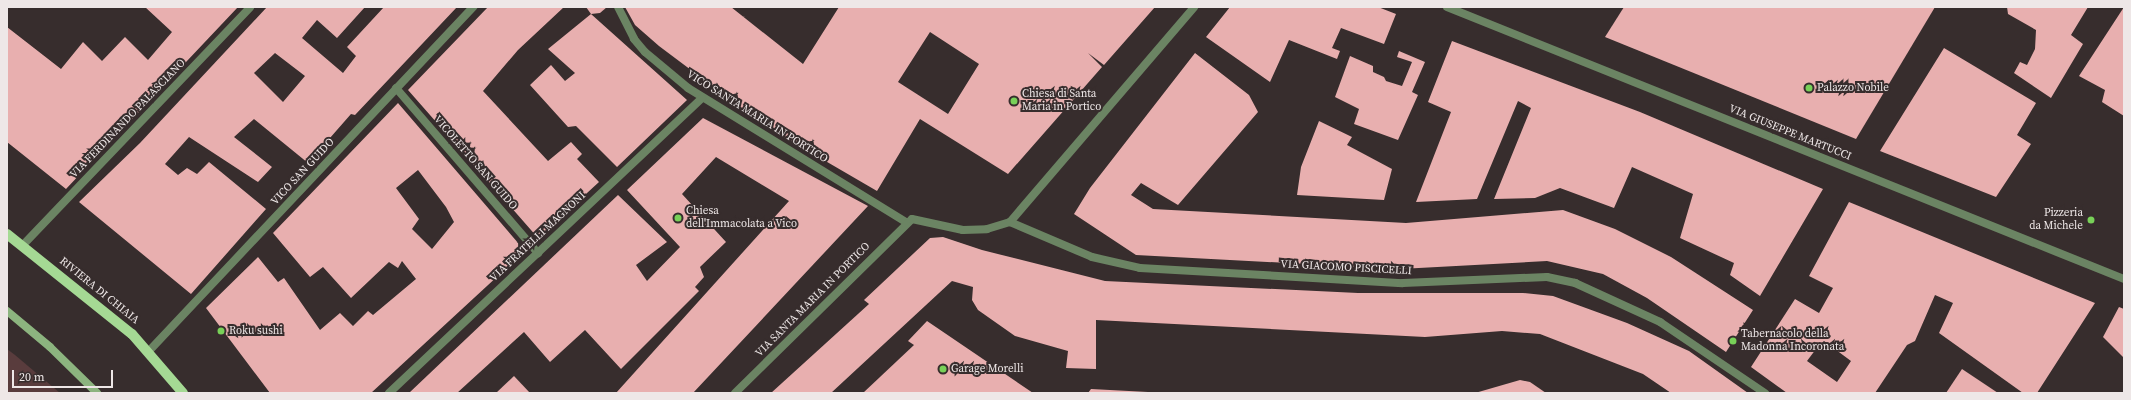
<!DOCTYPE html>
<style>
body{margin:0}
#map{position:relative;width:2131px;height:400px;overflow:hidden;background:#372d2d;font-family:"Source Serif 4",serif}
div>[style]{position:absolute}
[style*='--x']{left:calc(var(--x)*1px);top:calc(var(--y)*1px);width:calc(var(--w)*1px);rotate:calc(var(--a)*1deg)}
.green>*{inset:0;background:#593c3d}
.building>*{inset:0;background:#e8afaf}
.street>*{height:8px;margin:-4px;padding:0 4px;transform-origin:4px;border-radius:4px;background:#6b8463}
.secondary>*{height:8px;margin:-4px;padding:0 4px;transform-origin:4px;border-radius:4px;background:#8cb47f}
.primary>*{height:10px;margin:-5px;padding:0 5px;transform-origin:5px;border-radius:5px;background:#a5d994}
.dots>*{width:11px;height:11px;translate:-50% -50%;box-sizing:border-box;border:2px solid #372d2d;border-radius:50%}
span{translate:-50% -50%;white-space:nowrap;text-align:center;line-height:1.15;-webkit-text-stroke:4px #372d2d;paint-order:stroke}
.poi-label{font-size:11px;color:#eee7e7}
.left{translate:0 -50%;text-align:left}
.right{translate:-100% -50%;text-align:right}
.street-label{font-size:11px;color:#eee7e7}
.frame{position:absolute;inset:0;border:8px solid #eee7e7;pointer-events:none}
.scale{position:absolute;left:12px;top:370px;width:101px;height:18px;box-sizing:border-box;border:2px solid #eee7e7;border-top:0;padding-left:5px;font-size:12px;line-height:14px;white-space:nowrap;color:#eee7e7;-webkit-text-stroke:3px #372d2d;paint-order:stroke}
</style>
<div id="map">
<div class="green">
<div style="clip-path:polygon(7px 349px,15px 355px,60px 393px,7px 393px)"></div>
</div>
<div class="building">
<div style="clip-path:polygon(145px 7px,238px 7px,66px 189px,7px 142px,7px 27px,61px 69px,83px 42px,102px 61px,125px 37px,148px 60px,172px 32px)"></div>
<div style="clip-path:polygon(evenodd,267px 7px,365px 7px,337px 38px,317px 20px,302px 38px,343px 73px,356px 56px,347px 47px,384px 7px,457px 7px,355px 115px,351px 114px,308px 163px,254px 119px,234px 137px,272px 167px,258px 182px,189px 137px,165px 164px,178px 175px,187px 168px,197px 174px,209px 162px,266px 209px,191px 294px,79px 202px,140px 143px,267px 7px,275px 53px,305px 76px,283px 102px,254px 73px,275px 53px)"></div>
<div style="clip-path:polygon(488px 7px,564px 7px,518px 50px,483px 91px,548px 161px,571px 142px,582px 154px,577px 159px,599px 182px,538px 238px,408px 90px)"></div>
<div style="clip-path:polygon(586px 7px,607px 7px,600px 13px,591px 14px)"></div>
<div style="clip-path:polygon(evenodd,625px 7px,731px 7px,803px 64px,839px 7px,1155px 7px,1104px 65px,1088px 53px,1102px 67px,1008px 174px,920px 119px,877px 191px,767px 127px,659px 46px,635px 25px,625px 7px,930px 32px,979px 64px,948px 114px,898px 82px,930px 32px)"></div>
<div style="clip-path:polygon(1230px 7px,1378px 7px,1396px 14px,1384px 44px,1341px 28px,1332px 48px,1340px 51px,1337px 59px,1289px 40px,1270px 82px,1206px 37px)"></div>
<div style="clip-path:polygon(1624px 7px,1935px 7px,1856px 139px,1605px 37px)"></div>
<div style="clip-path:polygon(2007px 7px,2088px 7px,2071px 35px,2083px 44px,2051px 98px,2014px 73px,2020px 62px,2027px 65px,2035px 49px,2036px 30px,2008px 14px)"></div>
<div style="clip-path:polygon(2124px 7px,2124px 116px,2102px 102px,2105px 90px,2079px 76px)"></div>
<div style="clip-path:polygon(591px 14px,687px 100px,617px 167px,576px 126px,568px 127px,530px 85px,551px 65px,565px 81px,575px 73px,548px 49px)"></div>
<div style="clip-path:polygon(1452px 41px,1640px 112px,1823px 189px,1760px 296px,1730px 275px,1734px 263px,1680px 238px,1693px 194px,1632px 167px,1614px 208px,1560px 188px,1535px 198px,1494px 199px,1531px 108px,1518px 101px,1477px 199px,1416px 202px,1451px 112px,1428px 102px)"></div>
<div style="clip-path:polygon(1944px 48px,2036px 103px,2017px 135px,2031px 144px,1996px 197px,1880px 151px)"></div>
<div style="clip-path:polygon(1399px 51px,1425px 62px,1412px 92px,1418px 95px,1398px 140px,1354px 124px,1359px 109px,1335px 97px,1350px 56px,1373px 66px,1373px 72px,1384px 77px,1386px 81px,1402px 86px,1412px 62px,1397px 57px)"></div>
<div style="clip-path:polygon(1195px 53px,1249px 95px,1258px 112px,1178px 205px,1141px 183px,1131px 195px,1153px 209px,1406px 223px,1563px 210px,1615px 229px,1671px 257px,1753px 310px,1726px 352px,1647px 298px,1603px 274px,1547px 261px,1400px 269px,1136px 255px,1074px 214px,1090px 188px)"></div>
<div style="clip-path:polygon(evenodd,398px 103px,525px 251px,371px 393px,270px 393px,206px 308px,258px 257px,278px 282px,284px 278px,320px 330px,340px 313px,353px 326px,368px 311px,373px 315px,416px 279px,402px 261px,398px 268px,389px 262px,351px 298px,323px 267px,310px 277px,273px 233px,398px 103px,418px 170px,446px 207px,454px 222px,432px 249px,412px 229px,419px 219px,396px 188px,418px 170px)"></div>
<div style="clip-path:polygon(703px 118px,868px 206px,693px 393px,616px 393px,789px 201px,716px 157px,682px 194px,726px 242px,700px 267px,704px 277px,695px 287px,699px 291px,621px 369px,585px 330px,550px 362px,524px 332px,457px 393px,409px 393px,618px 195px,667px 242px,636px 265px,647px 281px,680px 247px,627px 190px)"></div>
<div style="clip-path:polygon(1319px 121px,1352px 137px,1347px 145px,1392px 169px,1384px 200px,1297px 195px,1301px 167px)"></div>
<div style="clip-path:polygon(evenodd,1849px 202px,2095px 303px,2037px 393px,2023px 393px,1939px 333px,1953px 303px,1935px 295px,1915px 341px,1907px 345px,1875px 393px,1787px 393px,1751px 367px,1795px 299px,1819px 313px,1833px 288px,1809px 276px,1849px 202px,1824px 341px,1851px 361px,1837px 382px,1807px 361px,1819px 345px,1824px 341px)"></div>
<div style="clip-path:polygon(943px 237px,982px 250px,1105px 281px,1358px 293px,1523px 293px,1553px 296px,1627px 323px,1689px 351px,1748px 393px,1671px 393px,1643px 374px,1540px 334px,1502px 331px,1425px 337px,1096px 320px,1096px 369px,1066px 368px,1068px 351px,1015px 336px,978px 310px,972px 300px,973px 287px,952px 281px,831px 393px,771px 393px,869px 304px,864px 300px,930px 238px)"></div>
<div style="clip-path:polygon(2119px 307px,2124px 309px,2124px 358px,2103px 337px)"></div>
<div style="clip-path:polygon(927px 321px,1033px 393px,863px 393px,914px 345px,908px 341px)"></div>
<div style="clip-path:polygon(1962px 369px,1998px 393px,1946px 393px)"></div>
<div style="clip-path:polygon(514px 376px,530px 393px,496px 393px)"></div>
<div style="clip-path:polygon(1520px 380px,1530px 382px,1546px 393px,1475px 393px)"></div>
<div style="clip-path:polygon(1091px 389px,1148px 392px,1148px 393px,1088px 393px)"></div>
</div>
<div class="street">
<div style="--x:618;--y:7;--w:36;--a:63"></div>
<div style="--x:634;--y:39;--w:17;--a:50"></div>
<div style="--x:645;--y:52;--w:56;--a:39.9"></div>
<div style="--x:688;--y:88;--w:256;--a:31.6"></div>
<div style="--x:1447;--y:7;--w:730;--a:21.89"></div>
<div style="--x:396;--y:88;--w:218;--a:49.3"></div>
<div style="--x:1010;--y:222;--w:283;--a:-49.4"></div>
<div style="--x:22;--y:246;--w:330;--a:-46.3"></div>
<div style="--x:149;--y:351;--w:473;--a:-46.7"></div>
<div style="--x:389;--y:393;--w:430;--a:-43.3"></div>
<div style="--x:735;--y:393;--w:248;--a:-44.5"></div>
<div style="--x:912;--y:219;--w:52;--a:12.2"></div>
<div style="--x:963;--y:230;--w:24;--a:-2"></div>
<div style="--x:987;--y:229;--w:24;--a:-17"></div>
<div style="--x:1010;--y:222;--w:89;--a:23.1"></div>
<div style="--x:1092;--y:257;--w:49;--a:12.9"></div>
<div style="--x:1140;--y:268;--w:263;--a:3.3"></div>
<div style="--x:1403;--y:283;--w:144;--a:-2.4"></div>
<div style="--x:1547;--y:277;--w:29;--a:12"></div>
<div style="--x:1575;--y:283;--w:94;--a:24.6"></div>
<div style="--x:1660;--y:322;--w:127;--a:34.1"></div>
</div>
<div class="secondary">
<div style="--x:7;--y:311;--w:56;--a:39.9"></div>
<div style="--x:50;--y:347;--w:66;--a:44.4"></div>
</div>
<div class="primary">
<div style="--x:7;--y:234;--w:160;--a:38.7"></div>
<div style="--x:132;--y:334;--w:78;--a:49.2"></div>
</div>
<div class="dots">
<div style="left:1809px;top:88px;background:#78d158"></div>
<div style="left:1014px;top:101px;background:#78d158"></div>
<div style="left:678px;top:218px;background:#78d158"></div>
<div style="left:2091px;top:220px;background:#78d158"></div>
<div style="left:221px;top:331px;background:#78d158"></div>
<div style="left:1733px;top:341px;background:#78d158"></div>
<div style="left:943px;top:369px;background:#78d158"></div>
</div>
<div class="poi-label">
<span class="left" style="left:1817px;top:88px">Palazzo Nobile</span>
<span class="left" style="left:1022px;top:101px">Chiesa di Santa<br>Maria in Portico</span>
<span class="left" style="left:686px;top:218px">Chiesa<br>dell'Immacolata a Vico</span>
<span class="right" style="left:2083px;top:220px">Pizzeria<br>da Michele</span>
<span class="left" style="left:229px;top:331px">Roku sushi</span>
<span class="left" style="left:1741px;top:341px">Tabernacolo della<br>Madonna Incoronata</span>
<span class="left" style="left:951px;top:369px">Garage Morelli</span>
</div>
<div class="street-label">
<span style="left:757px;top:117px;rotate:32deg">VICO SANTA MARIA IN PORTICO</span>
<span style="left:128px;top:119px;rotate:-46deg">VIA FERDINANDO PALASCIANO</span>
<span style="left:1790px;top:133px;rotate:22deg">VIA GIUSEPPE MARTUCCI</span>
<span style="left:475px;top:163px;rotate:49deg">VICOLETTO SAN GUIDO</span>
<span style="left:303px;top:172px;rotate:-47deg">VICO SAN GUIDO</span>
<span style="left:538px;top:237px;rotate:-43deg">VIA FRATELLI MAGNONI</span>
<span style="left:1346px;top:268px;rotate:3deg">VIA GIACOMO PISCICELLI</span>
<span style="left:99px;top:291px;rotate:39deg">RIVIERA DI CHIAIA</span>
<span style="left:813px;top:300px;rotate:-45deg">VIA SANTA MARIA IN PORTICO</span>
</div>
<div class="frame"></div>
<div class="scale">20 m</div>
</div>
